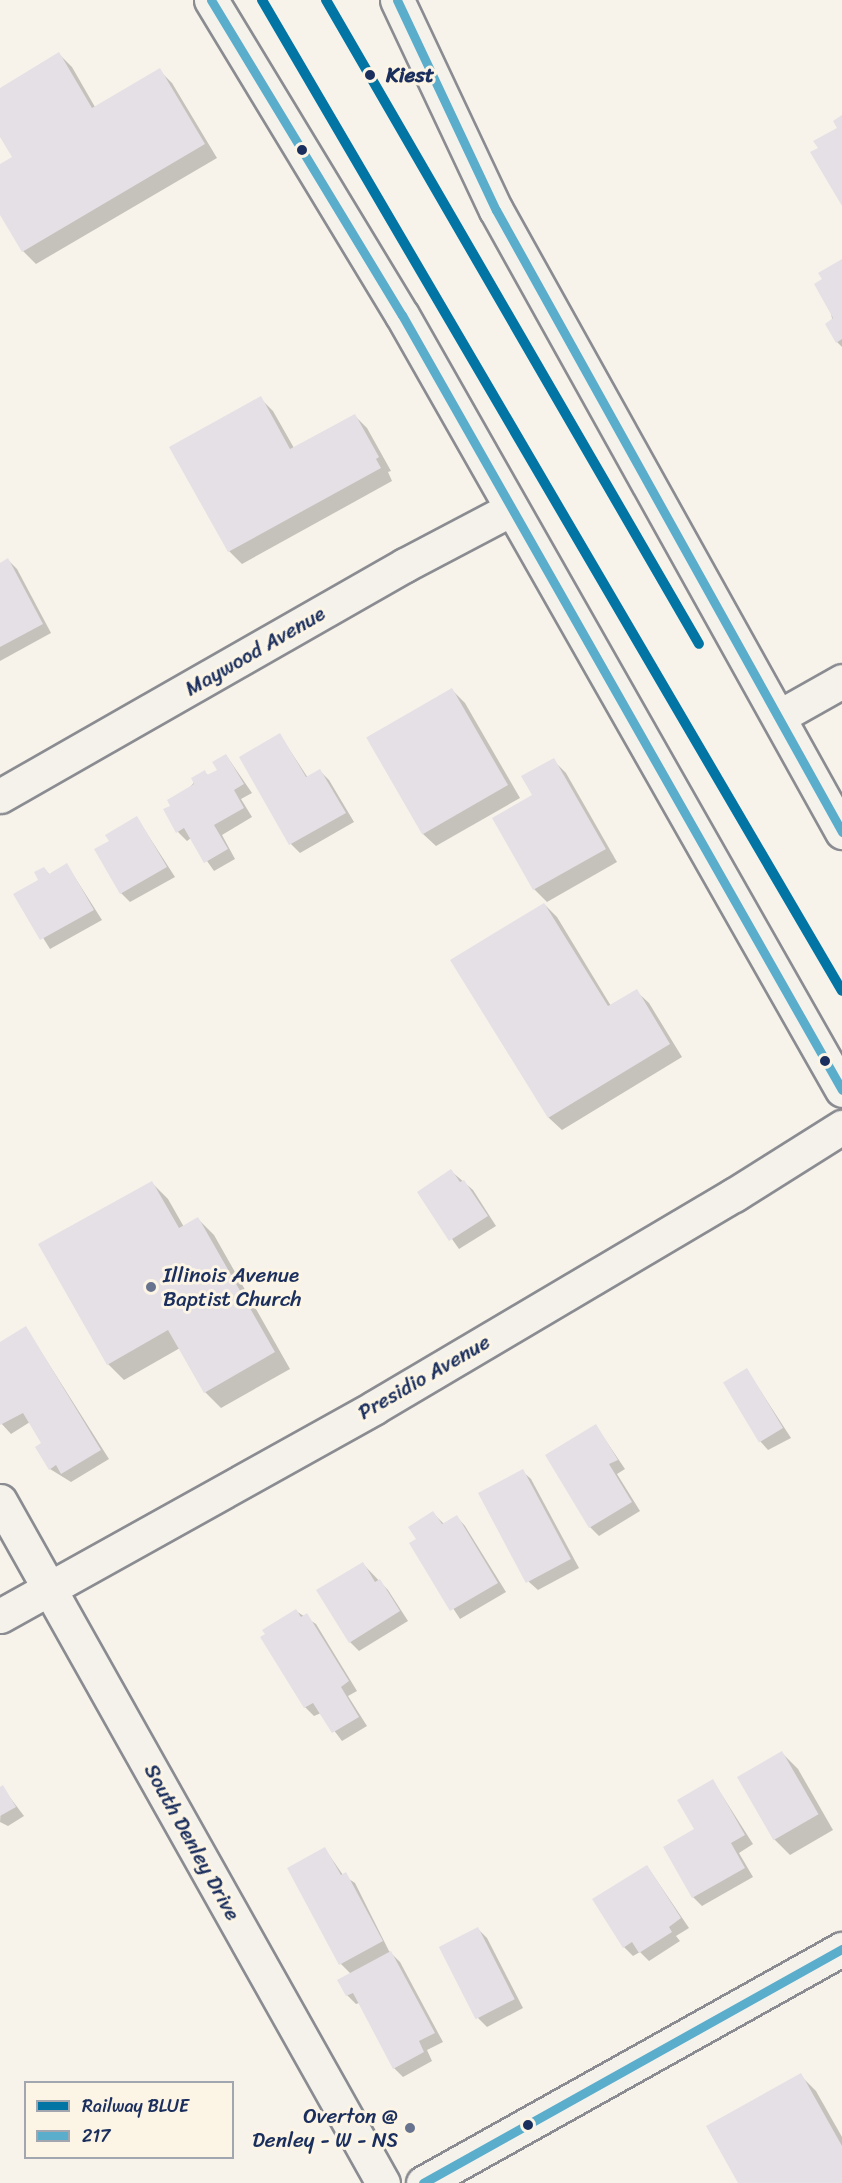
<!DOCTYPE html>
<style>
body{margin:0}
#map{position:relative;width:842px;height:2183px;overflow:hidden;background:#f7f3ea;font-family:Sriracha,sans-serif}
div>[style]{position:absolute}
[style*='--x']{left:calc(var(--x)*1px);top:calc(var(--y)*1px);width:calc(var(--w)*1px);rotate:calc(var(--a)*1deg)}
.shadow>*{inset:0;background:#0003}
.building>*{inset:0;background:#e4e0e6;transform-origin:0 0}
.roads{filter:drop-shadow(2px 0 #8a8c91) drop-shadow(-2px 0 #8a8c91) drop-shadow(0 2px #8a8c91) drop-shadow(0 -2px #8a8c91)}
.minor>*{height:33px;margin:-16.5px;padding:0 16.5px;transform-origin:16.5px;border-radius:16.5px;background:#f5f2ec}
.tertiary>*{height:33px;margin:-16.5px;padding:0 16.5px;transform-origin:16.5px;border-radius:16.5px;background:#f5f2ec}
.secondary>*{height:33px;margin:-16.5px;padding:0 16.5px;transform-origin:16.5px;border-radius:16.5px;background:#f5f2ec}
.bus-1>*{height:9px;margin:-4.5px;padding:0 4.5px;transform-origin:4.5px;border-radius:4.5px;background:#5badcc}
.rail-1>*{height:10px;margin:-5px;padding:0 5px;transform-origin:5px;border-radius:5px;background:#0275a4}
.dots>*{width:16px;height:16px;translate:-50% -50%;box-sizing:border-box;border:3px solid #fcf5e5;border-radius:50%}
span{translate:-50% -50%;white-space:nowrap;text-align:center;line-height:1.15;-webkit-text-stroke:6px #fcf5e5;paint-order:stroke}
.stop-label{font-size:21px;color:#1b2f5e;font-weight:700}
.left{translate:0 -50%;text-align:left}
.street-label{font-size:21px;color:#1b2f5e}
.poi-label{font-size:21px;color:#1b2f5e}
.right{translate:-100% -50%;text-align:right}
.legend{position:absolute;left:24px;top:2081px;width:210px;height:78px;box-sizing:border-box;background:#fcf5e5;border:2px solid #a2a6af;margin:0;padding:8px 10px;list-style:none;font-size:18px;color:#1b2f5e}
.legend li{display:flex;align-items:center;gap:12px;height:30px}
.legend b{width:30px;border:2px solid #a2a6af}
</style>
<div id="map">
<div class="shadow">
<div style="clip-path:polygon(59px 54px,72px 67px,95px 107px,159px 70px,172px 83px,217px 158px,36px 264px,23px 251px,0 212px,0 165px,14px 157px,0 134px,0 89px)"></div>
<div style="clip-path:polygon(842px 261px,842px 347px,837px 342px,824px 280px)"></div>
<div style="clip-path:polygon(260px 398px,273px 411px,294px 448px,354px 415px,367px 428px,391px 471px,388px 472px,392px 481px,242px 564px,229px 551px)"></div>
<div style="clip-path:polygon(8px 560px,17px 569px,51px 633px,0 661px,0 564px)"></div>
<div style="clip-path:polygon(452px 690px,465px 703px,520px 798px,436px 846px,423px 834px,368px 737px)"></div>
<div style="clip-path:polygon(280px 735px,308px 778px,320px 771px,329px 780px,354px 822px,300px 853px,291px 844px)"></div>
<div style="clip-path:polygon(226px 755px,252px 793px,241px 799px,252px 817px,222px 835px,235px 859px,214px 871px,191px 838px,187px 841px,178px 832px,172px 806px,204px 772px,209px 776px,219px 771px)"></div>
<div style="clip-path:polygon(553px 760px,566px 773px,617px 862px,547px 902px,534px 889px,534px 796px)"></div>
<div style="clip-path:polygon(137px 818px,175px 877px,130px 902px,121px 893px,111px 841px)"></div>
<div style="clip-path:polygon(67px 865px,102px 920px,50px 949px,16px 894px,40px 881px,44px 868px,50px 875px)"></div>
<div style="clip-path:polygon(544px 904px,557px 917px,611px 1006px,636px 991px,649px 1003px,682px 1057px,562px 1130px,549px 1118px,452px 960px)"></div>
<div style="clip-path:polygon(451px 1171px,473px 1190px,496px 1226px,459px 1249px,419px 1192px)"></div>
<div style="clip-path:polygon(152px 1183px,168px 1199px,184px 1227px,198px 1219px,214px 1235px,290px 1369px,221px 1408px,205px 1392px,180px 1348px,124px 1380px,108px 1364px)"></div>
<div style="clip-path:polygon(26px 1328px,109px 1459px,71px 1482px,50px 1469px,43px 1443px,30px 1422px,11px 1434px,0 1422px,0 1344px)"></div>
<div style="clip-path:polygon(747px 1370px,791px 1438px,768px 1450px,760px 1441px)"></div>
<div style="clip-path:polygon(596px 1426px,625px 1469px,617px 1474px,640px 1511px,599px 1536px,590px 1527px)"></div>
<div style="clip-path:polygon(522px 1471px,531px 1479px,579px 1568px,538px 1590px,529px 1582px,480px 1494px)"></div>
<div style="clip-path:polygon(433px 1513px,444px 1524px,457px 1517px,465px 1526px,506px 1592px,460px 1619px,411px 1543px,418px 1540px)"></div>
<div style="clip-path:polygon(363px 1564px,388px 1590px,408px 1621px,359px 1651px,350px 1642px)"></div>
<div style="clip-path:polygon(296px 1611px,316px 1624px,357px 1691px,348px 1696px,367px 1726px,342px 1741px,321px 1713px,314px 1716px,305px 1707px,262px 1638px)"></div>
<div style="clip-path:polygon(782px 1753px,798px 1769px,833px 1830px,790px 1855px,774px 1839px,739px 1778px)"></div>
<div style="clip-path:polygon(713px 1781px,753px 1844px,739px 1853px,753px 1877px,702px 1906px,693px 1897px,696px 1829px)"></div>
<div style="clip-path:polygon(2px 1787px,24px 1816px,8px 1826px,0 1822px)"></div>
<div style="clip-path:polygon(325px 1849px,343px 1875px,355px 1883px,389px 1951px,400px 1962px,443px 2042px,427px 2050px,432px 2061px,403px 2077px,394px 2068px,359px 2003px,356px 2004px,347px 1995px,351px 1974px,341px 1964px)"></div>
<div style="clip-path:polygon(647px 1866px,689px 1928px,676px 1936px,680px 1941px,649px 1961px,640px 1952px,633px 1956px,624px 1947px)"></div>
<div style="clip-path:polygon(478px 1929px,487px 1938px,523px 2008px,487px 2027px,478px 2018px)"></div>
<div style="clip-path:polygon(800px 2075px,816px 2091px,842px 2137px,842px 2183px,740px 2183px)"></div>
</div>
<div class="building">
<div style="clip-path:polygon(59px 52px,92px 108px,160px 68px,205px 144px,22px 252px,0 215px,0 164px,12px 157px,0 137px,0 88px)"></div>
<div style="clip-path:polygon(842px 115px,842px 206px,810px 152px,818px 148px,813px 141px,837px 128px,833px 121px)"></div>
<div style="clip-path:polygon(842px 259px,842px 339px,836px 343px,825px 324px,833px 318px,814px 284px,822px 279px,818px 273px)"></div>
<div style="clip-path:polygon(261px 396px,290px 449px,355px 414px,379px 457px,376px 459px,381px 468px,228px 552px,169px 447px)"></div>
<div style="clip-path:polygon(8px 558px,43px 624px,0 647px,0 563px)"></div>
<div style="left:452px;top:688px;width:112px;height:99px;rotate:60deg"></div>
<div style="clip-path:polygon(280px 733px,306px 777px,320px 769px,346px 813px,289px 845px,239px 757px)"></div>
<div style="clip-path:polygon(226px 754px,244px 784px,234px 790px,244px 808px,214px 825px,228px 849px,204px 863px,184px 828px,176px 833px,163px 809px,170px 806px,167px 800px,194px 784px,191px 778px,205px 770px,207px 775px,217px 770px,212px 762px)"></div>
<div style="clip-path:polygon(554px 758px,606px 849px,533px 890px,492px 818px,532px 795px,521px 776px)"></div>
<div style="clip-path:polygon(137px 816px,167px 867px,120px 894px,94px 849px,109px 841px,105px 835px)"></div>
<div style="clip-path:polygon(67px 863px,94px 910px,40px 940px,13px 894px,38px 880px,34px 872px,44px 867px,49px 874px)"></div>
<div style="clip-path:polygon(544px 903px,608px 1006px,637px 989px,670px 1044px,548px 1118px,450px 960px)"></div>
<div style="clip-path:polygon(451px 1169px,460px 1182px,464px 1180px,488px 1216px,449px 1241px,417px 1192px)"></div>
<div style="clip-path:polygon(152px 1181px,179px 1228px,198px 1217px,275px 1352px,204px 1393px,168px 1330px,107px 1365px,38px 1244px)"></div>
<div style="clip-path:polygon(26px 1326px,101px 1450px,61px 1474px,56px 1465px,49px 1470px,35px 1447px,41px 1443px,23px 1413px,0 1425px,0 1342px)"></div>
<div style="left:747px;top:1368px;width:70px;height:28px;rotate:59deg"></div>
<div style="clip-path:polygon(596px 1424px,618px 1460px,609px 1464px,632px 1502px,589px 1528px,545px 1455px)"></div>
<div style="left:523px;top:1469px;width:102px;height:51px;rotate:62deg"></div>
<div style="clip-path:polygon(433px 1511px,442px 1524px,457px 1515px,498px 1583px,450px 1611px,409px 1543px,416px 1539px,408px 1527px)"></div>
<div style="clip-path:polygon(363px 1562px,375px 1582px,380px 1579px,400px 1611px,349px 1643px,316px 1590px)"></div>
<div style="clip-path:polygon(296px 1609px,301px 1617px,307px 1613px,349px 1681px,341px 1687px,359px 1717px,332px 1733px,313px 1703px,304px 1708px,260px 1637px,265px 1634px,262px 1630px)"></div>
<div style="left:782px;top:1751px;width:73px;height:52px;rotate:60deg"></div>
<div style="clip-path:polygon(713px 1779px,745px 1835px,731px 1843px,745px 1868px,692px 1898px,663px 1847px,694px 1829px,677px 1800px)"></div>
<div style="clip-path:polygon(3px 1785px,16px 1807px,0 1816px,0 1787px)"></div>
<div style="clip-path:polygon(325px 1847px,341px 1875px,346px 1872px,383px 1941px,339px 1965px,287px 1868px)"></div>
<div style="clip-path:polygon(647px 1865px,681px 1918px,669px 1927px,672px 1932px,639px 1953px,632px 1942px,623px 1948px,592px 1899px)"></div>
<div style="left:478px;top:1927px;width:81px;height:44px;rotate:63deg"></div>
<div style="clip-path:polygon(391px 1951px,435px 2033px,419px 2041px,424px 2052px,393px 2069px,353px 1993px,346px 1996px,337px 1980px)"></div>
<div style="clip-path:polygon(801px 2073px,842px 2146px,842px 2183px,738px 2183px,706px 2126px)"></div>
</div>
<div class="roads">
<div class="minor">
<div style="--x:780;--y:716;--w:71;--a:-29.4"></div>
<div style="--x:0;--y:1501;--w:782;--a:60.68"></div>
<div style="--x:0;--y:1616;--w:429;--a:-29.1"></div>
<div style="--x:375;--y:1407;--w:417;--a:-30.6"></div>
<div style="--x:734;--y:1195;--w:128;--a:-32.2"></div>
</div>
<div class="tertiary">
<div style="--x:0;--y:796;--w:466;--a:-29.7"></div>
<div style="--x:405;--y:565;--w:120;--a:-27.8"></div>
<div style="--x:423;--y:2183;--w:480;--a:-29.2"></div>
</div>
<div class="secondary">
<div style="--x:211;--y:0;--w:368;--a:58.8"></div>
<div style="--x:402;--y:315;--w:891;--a:60.41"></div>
<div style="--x:397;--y:0;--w:232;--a:64.8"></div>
<div style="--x:496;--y:210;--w:712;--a:60.91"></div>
</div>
</div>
<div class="bus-1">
<div style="--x:211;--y:0;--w:368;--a:58.8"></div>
<div style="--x:402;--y:315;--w:891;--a:60.41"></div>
<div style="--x:397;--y:0;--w:232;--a:64.8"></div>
<div style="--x:496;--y:210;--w:712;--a:60.91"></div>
<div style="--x:423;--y:2183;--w:480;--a:-29.2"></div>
</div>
<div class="rail-1">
<div style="--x:262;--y:0;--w:1148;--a:59.66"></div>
<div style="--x:326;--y:0;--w:744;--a:59.92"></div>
</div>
<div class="dots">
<div style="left:370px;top:75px;background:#1b2f5e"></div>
<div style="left:302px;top:150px;background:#1b2f5e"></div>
<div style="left:825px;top:1061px;background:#1b2f5e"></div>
<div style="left:151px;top:1287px;background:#68748f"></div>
<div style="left:528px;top:2125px;background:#1b2f5e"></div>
<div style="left:410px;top:2128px;background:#68748f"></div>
</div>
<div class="stop-label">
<span class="left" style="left:386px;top:75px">Kiest</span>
</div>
<div class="street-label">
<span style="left:255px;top:651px;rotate:-30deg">Maywood Avenue</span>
<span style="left:424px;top:1377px;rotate:-30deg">Presidio Avenue</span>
<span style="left:192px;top:1842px;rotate:61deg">South Denley Drive</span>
</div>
<div class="poi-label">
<span class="left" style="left:163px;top:1287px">Illinois Avenue<br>Baptist Church</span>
<span class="right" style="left:398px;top:2128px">Overton @<br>Denley - W - NS</span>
</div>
<ul class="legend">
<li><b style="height:8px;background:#0275a4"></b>Railway BLUE</li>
<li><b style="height:8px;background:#5badcc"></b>217</li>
</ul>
</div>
